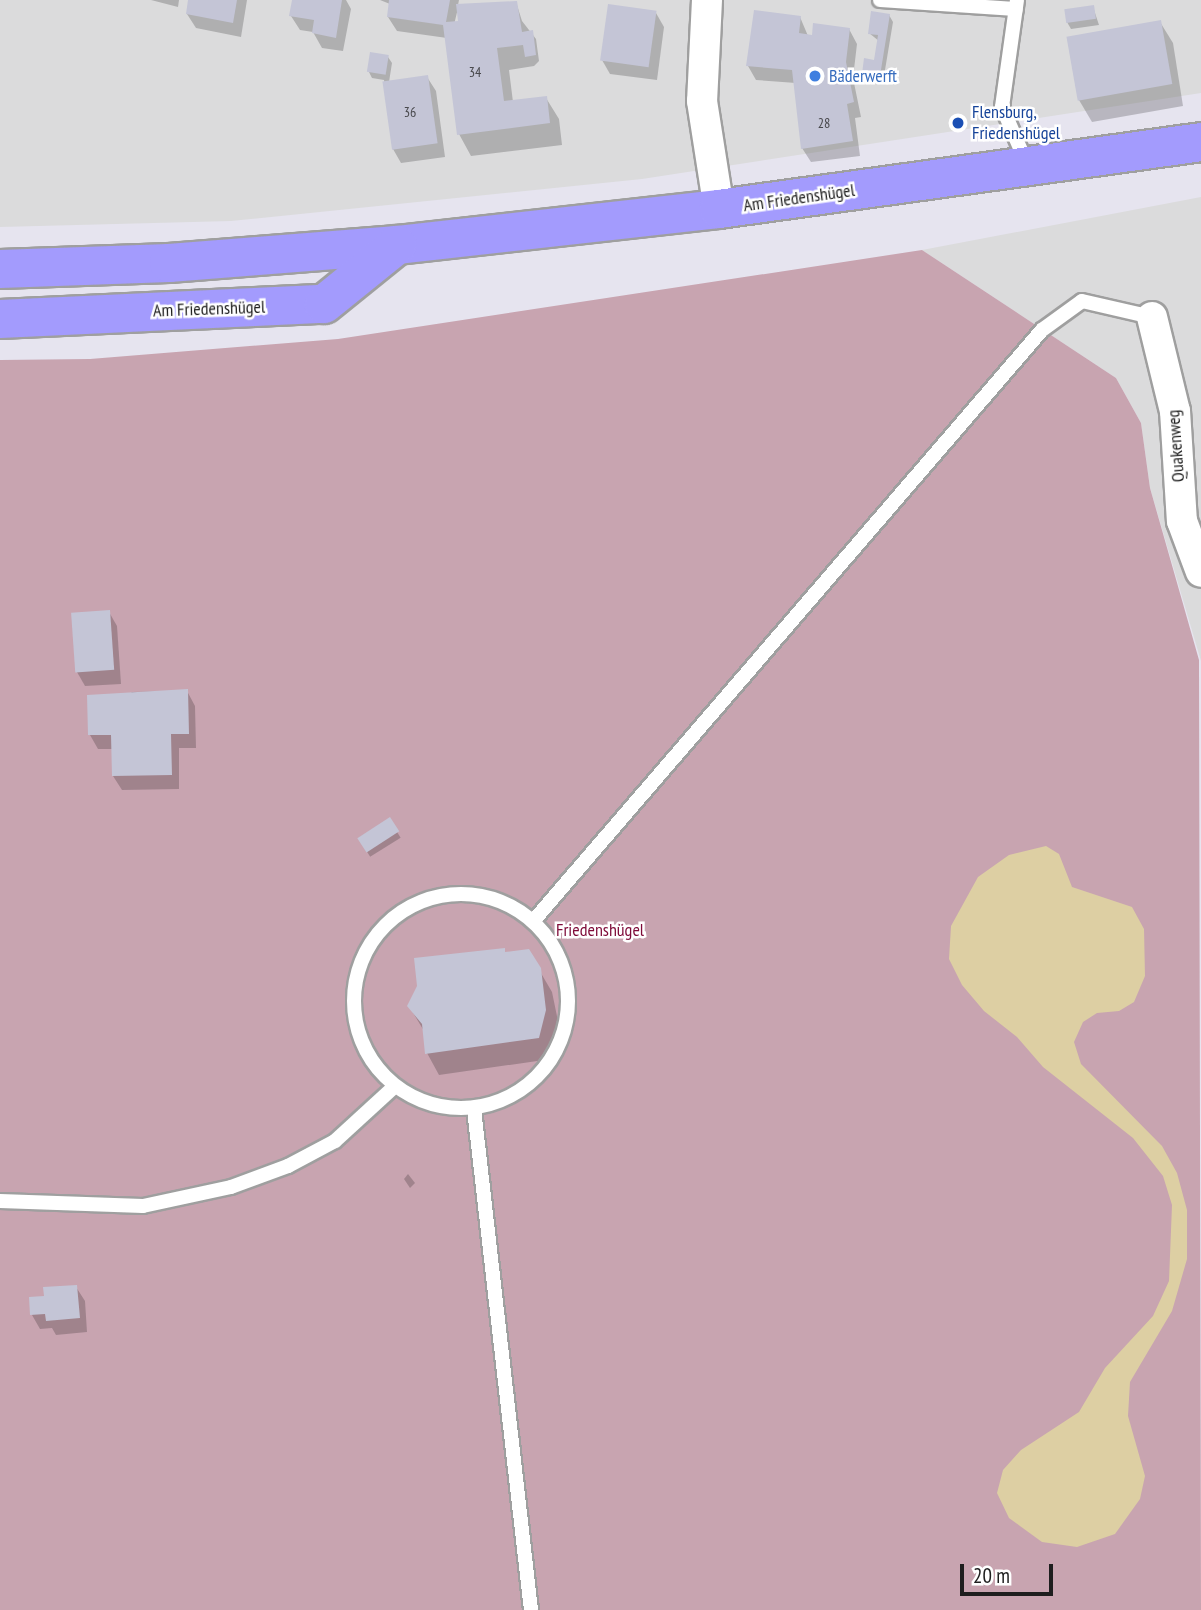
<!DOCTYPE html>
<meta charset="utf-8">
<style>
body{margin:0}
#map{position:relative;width:1201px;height:1610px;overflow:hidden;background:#e6e4ef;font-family:"PT Sans Narrow",sans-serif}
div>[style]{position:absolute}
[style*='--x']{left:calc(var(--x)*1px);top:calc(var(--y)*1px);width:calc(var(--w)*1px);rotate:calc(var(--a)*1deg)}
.residential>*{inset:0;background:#dbdbdc}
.cemetery>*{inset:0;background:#c8a4b0}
.water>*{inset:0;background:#ddcfa3}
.shadow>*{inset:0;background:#0003;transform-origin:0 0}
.building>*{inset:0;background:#c4c5d6;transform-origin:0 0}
.roads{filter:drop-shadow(2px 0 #9f9f9f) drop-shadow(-2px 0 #9f9f9f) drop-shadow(0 2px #9f9f9f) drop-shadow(0 -2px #9f9f9f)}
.lane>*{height:14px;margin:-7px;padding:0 7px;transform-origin:7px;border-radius:7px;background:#fff}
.lane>.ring{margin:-7px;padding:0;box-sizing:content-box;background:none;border:14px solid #fff;border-radius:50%}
.street>*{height:30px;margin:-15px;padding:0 15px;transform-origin:15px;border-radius:15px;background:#fff}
.primary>*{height:38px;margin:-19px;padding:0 19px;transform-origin:19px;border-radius:19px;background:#a39bfd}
.dots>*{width:19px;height:19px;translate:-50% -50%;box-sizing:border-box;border:4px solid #fff;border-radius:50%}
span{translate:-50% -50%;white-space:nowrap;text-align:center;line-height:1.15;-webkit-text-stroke:5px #fff;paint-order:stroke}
.number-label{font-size:14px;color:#48484c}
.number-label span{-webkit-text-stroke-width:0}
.shop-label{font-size:18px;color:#366cbe}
.left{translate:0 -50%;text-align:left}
.transit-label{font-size:18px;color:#164399}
.street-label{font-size:18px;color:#1e1e1e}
.park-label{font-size:18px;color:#7e0a38}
.scale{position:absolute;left:960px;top:1564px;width:93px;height:32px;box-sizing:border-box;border:4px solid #1e1e1e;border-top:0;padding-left:9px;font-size:21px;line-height:24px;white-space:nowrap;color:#1e1e1e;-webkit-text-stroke:5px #fff;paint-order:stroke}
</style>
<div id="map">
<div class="residential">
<div style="clip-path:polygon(0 0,1201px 0,1201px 93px,642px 179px,231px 221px,0 227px)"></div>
<div style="clip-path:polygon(1201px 197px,1201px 661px,1150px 488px,1141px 423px,1116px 378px,922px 250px)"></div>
</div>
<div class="cemetery">
<div style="clip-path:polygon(922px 250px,1116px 378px,1141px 423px,1150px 488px,1199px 660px,1201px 1610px,0 1610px,0 360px,90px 359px,338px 339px)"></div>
</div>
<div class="water">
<div style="clip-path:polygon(1046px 846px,1059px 854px,1072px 887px,1132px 907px,1144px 929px,1145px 976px,1134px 1002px,1119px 1011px,1097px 1013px,1083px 1022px,1074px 1042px,1081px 1064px,1162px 1146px,1177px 1173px,1187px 1210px,1187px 1259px,1172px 1311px,1130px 1382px,1128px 1416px,1145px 1476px,1140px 1499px,1115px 1534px,1077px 1547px,1042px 1542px,1009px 1518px,997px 1493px,1003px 1470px,1021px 1450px,1079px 1412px,1105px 1368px,1153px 1316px,1169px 1281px,1172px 1205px,1163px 1176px,1133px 1138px,1043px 1067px,1017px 1037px,984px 1011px,962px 985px,949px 959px,951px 926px,978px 877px,1009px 855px)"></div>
</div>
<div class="shadow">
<div style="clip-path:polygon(151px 0,179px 0,178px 7px)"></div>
<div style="clip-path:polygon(190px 0,247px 0,241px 37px,196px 28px,187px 14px)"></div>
<div style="clip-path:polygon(294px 0,346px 0,351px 9px,343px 51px,322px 48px,313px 32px,300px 30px,291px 16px)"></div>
<div style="clip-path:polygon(evenodd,380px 0,459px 0,458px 5px,516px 2px,522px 21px,536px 39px,539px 61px,534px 66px,509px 70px,513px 102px,546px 98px,559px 119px,562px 145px,471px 156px,459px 134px,447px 38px,397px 31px,388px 17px,390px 4px,380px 0,458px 8px,462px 24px,454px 25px,458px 8px)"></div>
<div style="clip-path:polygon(1093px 7px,1099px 25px,1071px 29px,1067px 22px)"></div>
<div style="clip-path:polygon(656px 13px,664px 27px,657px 80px,610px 74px,602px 60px)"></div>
<div style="clip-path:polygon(889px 15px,893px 22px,883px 82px,868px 80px,864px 73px,875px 62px,879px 41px,869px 33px)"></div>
<div style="clip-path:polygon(800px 17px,808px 36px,849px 29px,857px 44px,853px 78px,861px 117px,855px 118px,860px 156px,811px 162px,802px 148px,796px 83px,756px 80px,748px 66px)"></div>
<div style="clip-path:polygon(1160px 22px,1173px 43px,1183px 106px,1092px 122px,1079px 100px)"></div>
<div style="clip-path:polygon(388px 57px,392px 63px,389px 82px,427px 77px,436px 91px,445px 157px,401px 163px,393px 149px,384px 80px,372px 78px,369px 72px)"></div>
<div style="clip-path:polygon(109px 612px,117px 626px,121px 684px,85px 686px,77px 672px)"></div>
<div style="clip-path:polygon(187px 691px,195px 706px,196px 748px,179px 748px,179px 789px,122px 790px,113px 776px,113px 749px,98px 749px,90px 735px,132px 692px)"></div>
<div style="left:389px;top:819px;width:22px;height:36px;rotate:58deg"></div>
<div style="clip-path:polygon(528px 951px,552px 992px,558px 1021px,551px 1059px,439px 1075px,427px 1053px,424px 1031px,409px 1006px,419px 986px)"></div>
<div style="clip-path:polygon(408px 1174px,415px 1183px,410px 1188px,404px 1179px)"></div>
<div style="clip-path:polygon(76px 1287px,85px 1301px,87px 1332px,56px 1335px,52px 1328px,40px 1329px,32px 1315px,46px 1298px)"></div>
</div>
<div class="building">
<div style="clip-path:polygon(188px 0,237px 0,233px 23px,186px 14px)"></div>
<div style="clip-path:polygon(292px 0,342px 0,336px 38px,312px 33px,314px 20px,289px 16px)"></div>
<div style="clip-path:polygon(389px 0,450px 0,446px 22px,458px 21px,456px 4px,517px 1px,522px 32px,533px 30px,536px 55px,525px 57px,523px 45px,497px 48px,504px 101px,547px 96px,550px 123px,457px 135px,443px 25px,387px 17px)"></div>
<div style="left:608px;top:4px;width:49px;height:57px;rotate:8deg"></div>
<div style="left:1094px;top:5px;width:14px;height:30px;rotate:82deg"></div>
<div style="clip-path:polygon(754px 10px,801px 16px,799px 33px,812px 35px,813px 23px,850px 28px,846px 62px,854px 102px,847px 104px,853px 141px,801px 149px,792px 70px,746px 66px)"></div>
<div style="clip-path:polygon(871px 11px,890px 14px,880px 76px,862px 74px,864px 58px,874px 60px,878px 35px,868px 34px)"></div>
<div style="left:1161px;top:20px;width:65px;height:96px;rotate:80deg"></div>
<div style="left:370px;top:52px;width:19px;height:20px;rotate:9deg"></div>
<div style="left:428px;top:75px;width:69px;height:46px;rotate:82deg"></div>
<div style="left:110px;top:610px;width:60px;height:39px;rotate:86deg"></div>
<div style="clip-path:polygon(188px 689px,189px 734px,171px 734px,172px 775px,112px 776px,111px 735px,88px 735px,87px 695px)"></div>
<div style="left:390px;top:817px;width:17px;height:39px;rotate:57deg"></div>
<div style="clip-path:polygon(505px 948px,505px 952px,529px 949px,541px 968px,546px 1010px,539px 1038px,425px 1054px,422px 1024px,407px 1006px,417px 986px,414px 958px)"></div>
<div style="clip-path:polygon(77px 1285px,80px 1318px,46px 1321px,45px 1314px,30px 1315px,29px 1297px,44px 1296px,43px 1287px)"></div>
</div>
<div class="roads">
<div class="lane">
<div style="--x:880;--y:0;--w:136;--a:3.8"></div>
<div style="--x:1017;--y:0;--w:108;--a:98"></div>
<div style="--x:1002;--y:107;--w:62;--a:66.3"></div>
<div class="ring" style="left:354px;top:894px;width:200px;height:200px"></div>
<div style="--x:535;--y:919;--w:777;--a:-49.28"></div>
<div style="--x:1042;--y:330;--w:49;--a:-35.9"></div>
<div style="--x:1082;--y:301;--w:72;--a:12.9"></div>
<div style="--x:474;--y:1109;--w:504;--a:83.51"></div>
<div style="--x:0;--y:1201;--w:143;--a:2"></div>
<div style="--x:143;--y:1206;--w:90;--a:-12.2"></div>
<div style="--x:231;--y:1187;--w:61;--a:-20.2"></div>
<div style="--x:288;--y:1166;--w:53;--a:-28"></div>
<div style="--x:335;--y:1141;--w:80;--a:-42.5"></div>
</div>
<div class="street">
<div style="--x:707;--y:0;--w:101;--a:92.8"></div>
<div style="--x:702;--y:101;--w:109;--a:81.1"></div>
<div style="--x:1152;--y:317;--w:97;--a:76.3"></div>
<div style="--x:1175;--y:411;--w:110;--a:86.4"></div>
<div style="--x:1182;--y:521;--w:54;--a:69.6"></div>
</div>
<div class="primary">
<div style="--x:0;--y:269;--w:169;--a:-2"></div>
<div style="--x:169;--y:263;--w:229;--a:-4.5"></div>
<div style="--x:397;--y:245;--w:324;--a:-6.4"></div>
<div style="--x:719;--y:209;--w:487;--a:-7.9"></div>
<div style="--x:0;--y:319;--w:324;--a:-2.7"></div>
<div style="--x:324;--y:304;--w:94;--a:-38.9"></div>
</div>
</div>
<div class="dots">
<div style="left:815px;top:76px;background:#3f7fe0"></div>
<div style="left:958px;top:123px;background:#1a4fb4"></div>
</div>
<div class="number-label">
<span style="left:475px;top:72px">34</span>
<span style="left:410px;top:112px">36</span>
<span style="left:824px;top:123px">28</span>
</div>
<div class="shop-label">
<span class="left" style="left:829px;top:76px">Bäderwerft</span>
</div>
<div class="transit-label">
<span class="left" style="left:972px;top:123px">Flensburg,<br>Friedenshügel</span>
</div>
<div class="street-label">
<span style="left:799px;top:198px;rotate:-8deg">Am Friedenshügel</span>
<span style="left:209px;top:309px;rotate:-2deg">Am Friedenshügel</span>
<span style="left:1176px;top:446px;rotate:-94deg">Quakenweg</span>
</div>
<div class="park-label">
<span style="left:600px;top:930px">Friedenshügel</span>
</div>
<div class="scale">20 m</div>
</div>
